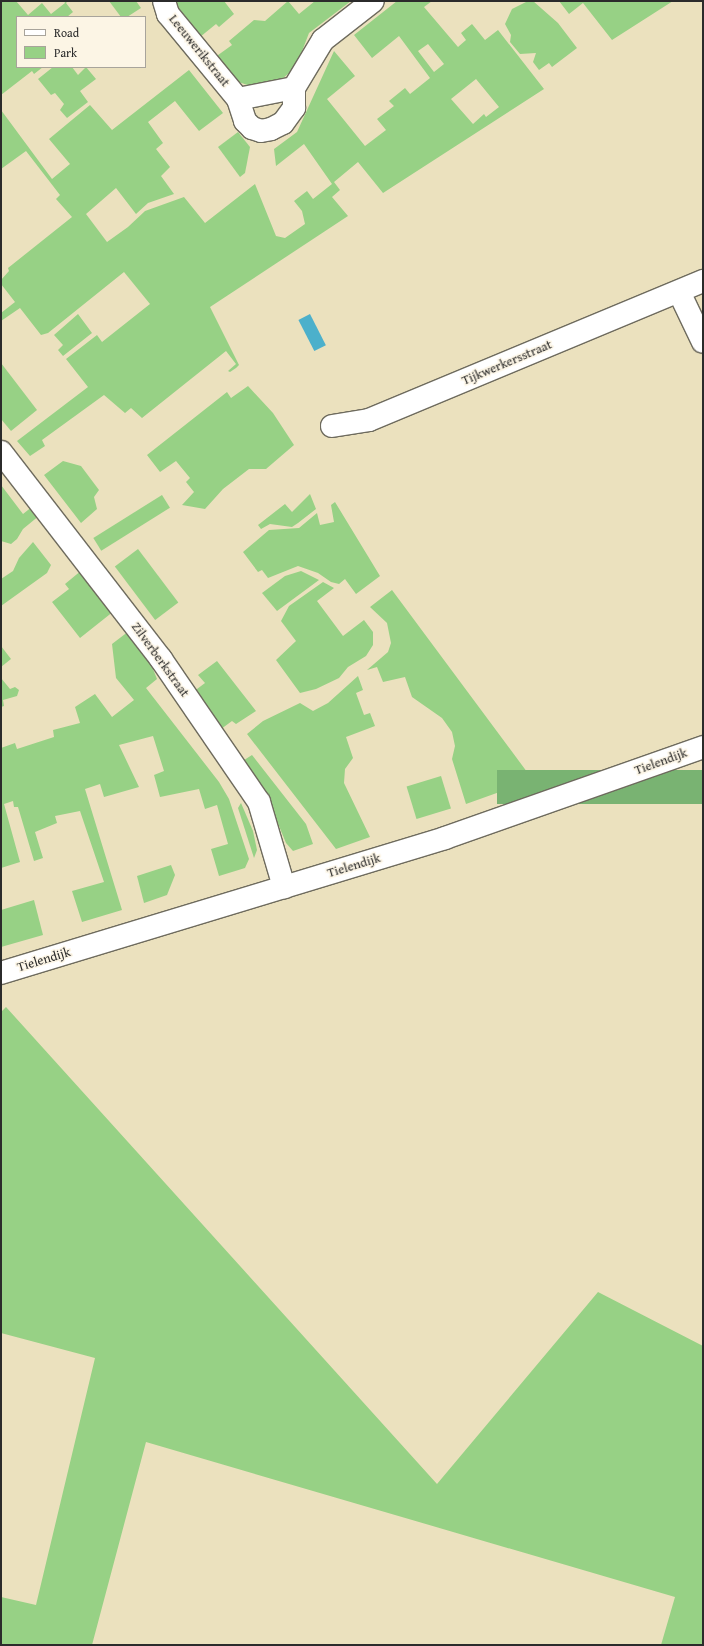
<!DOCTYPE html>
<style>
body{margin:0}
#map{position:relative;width:704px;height:1646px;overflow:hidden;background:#ebe1be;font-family:"Gentium Book Plus",serif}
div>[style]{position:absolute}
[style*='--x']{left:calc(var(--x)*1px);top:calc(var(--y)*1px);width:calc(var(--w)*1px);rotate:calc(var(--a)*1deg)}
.green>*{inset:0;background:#97d185;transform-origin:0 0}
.forest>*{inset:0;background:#79b372;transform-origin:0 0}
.water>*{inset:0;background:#4cb0cb;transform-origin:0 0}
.roads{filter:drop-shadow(1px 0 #6e6b5e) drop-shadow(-1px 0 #6e6b5e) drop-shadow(0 1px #6e6b5e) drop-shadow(0 -1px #6e6b5e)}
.street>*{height:22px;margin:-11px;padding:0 11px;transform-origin:11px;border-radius:11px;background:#fff}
.secondary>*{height:22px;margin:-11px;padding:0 11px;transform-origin:11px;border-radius:11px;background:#fff}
span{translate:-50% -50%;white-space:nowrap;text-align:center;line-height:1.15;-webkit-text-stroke:3px #fcf5e5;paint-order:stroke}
.street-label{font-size:13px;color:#2b2b2b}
.frame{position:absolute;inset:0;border:2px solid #2b2b2b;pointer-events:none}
.legend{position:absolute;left:16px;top:16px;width:130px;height:52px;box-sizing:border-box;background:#fcf5e5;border:1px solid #a8a49b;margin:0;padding:5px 7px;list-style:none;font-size:12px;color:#2b2b2b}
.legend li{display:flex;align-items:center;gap:8px;height:20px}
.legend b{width:20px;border:1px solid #a8a49b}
</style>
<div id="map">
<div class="green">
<div style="clip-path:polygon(1px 1px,16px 1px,28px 15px,42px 3px,51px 14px,65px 3px,64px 1px,68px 1px,66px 3px,73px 12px,67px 17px,17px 17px,17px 67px,43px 67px,34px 74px,32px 71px,1px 95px)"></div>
<div style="clip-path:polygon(109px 1px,136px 1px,141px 8px,127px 17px,121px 17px)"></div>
<div style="clip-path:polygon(176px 1px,224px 1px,234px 14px,219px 27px,216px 24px,200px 37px,183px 19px)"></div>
<div style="clip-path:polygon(288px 1px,299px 14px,315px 1px,351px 1px,309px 33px,296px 67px,275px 85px,253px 87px,233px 80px,214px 58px,232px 45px,229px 41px,254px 20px,265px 21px)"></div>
<div style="clip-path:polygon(evenodd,397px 1px,432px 1px,424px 7px,458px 47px,466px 40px,461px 33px,472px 24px,485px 40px,498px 30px,544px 89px,383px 193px,358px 162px,334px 182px,340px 190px,332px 197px,348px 216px,210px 307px,239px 365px,236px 368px,230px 372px,228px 371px,236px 364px,226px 351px,142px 418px,131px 408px,125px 413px,104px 395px,42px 440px,45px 446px,30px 456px,17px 441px,88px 387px,66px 359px,97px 335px,102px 342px,150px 304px,124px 272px,48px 333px,41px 335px,20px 308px,1px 321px,1px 313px,15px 302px,1px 284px,1px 280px,9px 271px,8px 268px,72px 217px,56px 199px,60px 195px,26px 151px,1px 169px,1px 110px,52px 179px,70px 164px,49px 139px,90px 105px,112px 130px,189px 70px,223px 113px,199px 131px,175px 101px,148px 122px,163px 143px,156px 149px,170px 167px,161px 176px,174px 194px,148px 203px,136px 214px,116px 188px,86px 214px,107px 242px,128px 227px,145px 211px,184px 197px,205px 223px,255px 184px,276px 236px,285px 238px,305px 224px,302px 211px,294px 201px,307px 191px,313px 199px,332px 184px,304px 144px,276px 166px,274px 149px,297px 132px,334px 51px,355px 76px,327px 99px,365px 146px,386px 130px,377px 119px,394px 106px,389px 101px,405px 88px,410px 94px,430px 78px,399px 36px,372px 58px,354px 35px,397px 1px,428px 44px,444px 64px,434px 72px,418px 51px,428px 44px,397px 1px,476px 79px,499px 107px,486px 117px,484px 114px,473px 124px,451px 99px,476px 79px)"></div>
<div style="clip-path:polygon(528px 1px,533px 1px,558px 23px,577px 48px,552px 67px,549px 63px,539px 70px,533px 62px,536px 53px,520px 54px,510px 42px,511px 35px,505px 24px,512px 9px)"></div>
<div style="clip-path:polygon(559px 1px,673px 1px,612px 40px,583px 3px,569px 14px)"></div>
<div style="clip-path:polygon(53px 67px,72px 67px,78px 75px,86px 67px,96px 79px,80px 91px,88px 102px,67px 118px,60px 110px,64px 104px,55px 93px,51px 95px,38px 79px)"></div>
<div style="clip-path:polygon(238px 132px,250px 147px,245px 173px,240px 177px,218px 147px)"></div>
<div style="clip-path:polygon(78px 314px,92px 333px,63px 356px,58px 350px,63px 345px,54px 335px)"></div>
<div style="clip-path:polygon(1px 363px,37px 410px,11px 431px,1px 419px)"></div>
<div style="clip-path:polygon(248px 386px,273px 413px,294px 445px,266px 469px,249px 469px,223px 489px,205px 509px,182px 505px,194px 492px,186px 482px,190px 478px,176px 461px,160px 472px,147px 455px,227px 392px,231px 398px)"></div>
<div style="clip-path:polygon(63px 461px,81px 466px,99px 490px,94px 497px,97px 509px,81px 523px,44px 475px)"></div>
<div style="clip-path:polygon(1px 485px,23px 514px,33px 506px,40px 515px,23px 529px,17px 539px,11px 544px,1px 541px)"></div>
<div style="clip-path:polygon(310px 494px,316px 509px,298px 523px,292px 527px,270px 524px,261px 529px,258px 525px,285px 504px,292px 512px)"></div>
<div style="left:162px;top:495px;width:15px;height:81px;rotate:58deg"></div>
<div style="clip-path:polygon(335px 502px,380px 576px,356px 594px,345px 579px,339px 584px,331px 582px,318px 573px,298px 566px,268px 578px,262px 570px,258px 572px,243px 552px,269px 530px,299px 528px,317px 513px,320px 525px,334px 522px,331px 505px)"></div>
<div style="clip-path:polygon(33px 542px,51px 565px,47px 573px,1px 606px,1px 579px,13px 571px,19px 558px)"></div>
<div style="left:138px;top:549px;width:67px;height:29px;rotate:53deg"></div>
<div style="clip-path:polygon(82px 570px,114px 611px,80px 638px,52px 602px,69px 589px,65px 584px)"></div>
<div style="clip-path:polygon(301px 571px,319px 580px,277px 611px,262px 593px,285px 576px)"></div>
<div style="clip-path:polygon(323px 582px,334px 588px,317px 601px,343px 636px,364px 620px,373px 632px,373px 645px,366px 656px,348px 667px,339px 678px,316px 689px,300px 693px,276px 660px,296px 641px,281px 621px,289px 606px)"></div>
<div style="clip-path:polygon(392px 590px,533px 780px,466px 804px,452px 759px,455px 746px,452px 732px,442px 718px,412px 697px,405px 677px,383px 682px,377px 667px,367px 670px,388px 652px,391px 643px,387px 623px,370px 607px)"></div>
<div style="clip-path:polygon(129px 631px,147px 654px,157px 679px,146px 688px,219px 782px,229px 799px,249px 859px,245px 868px,219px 876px,211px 849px,228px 844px,217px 805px,205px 809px,199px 789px,160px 797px,154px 775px,164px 771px,153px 736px,119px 745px,139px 787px,104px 797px,100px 784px,85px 789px,122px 910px,82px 922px,72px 891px,104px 882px,80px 811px,55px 816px,57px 823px,35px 832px,43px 858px,34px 861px,18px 807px,14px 807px,13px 801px,4px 804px,20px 862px,1px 868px,1px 748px,15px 743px,17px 749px,54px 737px,53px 730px,80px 723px,75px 707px,95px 694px,112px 717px,134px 700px,116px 678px,112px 644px)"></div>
<div style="clip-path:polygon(1px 646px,11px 659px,1px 667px)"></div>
<div style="clip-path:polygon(217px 661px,256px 711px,236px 724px,232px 721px,217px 732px,189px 695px,205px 683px,198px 675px)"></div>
<div style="clip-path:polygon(358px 676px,363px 690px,356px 693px,364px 715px,370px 713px,375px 726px,346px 737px,353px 758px,345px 769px,344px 783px,370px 837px,336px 849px,247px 734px,263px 721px,300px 703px,313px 711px,328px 703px)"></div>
<div style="clip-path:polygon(1px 678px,10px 689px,15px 687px,19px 690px,17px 696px,3px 700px,4px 706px,1px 707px)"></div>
<div style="clip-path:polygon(252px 755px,306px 824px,313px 844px,293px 851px,286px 843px,267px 797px,241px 762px)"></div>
<div style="left:441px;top:776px;width:34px;height:36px;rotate:73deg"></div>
<div style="clip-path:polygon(241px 803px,253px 831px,257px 850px,254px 858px,238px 808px)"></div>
<div style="clip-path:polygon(171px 865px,175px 875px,167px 895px,144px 903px,137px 876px)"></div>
<div style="clip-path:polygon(34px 900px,43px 935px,1px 947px,1px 910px)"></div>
<div style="clip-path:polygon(6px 1007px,437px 1484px,598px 1292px,703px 1346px,703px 1645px,661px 1645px,675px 1597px,146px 1442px,92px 1645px,1px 1645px,1px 1597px,36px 1605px,95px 1358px,1px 1333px,1px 1012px)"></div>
</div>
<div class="forest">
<div style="left:703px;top:770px;width:34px;height:206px;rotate:90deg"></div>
</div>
<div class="water">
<div style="left:310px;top:314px;width:35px;height:13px;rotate:63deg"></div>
</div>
<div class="roads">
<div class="street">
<div style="--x:164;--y:1;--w:14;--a:73"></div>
<div style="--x:168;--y:14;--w:110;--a:50.5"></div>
<div style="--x:238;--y:99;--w:57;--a:-11.1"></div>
<div style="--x:294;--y:88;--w:56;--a:-58.9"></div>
<div style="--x:323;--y:40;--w:63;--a:-38"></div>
<div style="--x:238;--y:99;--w:23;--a:72"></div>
<div style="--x:245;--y:121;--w:10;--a:45"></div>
<div style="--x:252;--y:128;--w:9;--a:18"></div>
<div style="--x:261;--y:131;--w:10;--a:-11"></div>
<div style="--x:271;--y:129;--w:13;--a:-27"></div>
<div style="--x:283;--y:123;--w:19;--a:-54"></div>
<div style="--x:294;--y:108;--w:20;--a:-90"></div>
<div style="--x:679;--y:292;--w:55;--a:64.4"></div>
<div style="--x:332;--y:426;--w:37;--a:-9"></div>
<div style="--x:369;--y:420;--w:362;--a:-22.6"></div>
<div style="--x:1;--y:452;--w:262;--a:52.3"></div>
<div style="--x:161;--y:659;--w:173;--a:55.6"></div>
<div style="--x:259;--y:802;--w:89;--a:73.6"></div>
</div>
<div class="secondary">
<div style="--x:1;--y:973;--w:464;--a:-16.9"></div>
<div style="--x:445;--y:838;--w:274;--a:-19.4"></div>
</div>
</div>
<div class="street-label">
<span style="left:199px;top:51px;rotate:51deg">Leeuwerikstraat</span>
<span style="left:507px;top:363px;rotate:-23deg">Tijkwerkersstraat</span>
<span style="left:160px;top:660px;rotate:54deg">Zilverberkstraat</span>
<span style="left:661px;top:762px;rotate:-20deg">Tielendijk</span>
<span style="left:354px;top:866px;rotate:-17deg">Tielendijk</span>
<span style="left:44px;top:960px;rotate:-17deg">Tielendijk</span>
</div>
<div class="frame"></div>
<ul class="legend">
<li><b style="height:5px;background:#fff"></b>Road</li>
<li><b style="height:11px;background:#97d185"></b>Park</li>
</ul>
</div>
